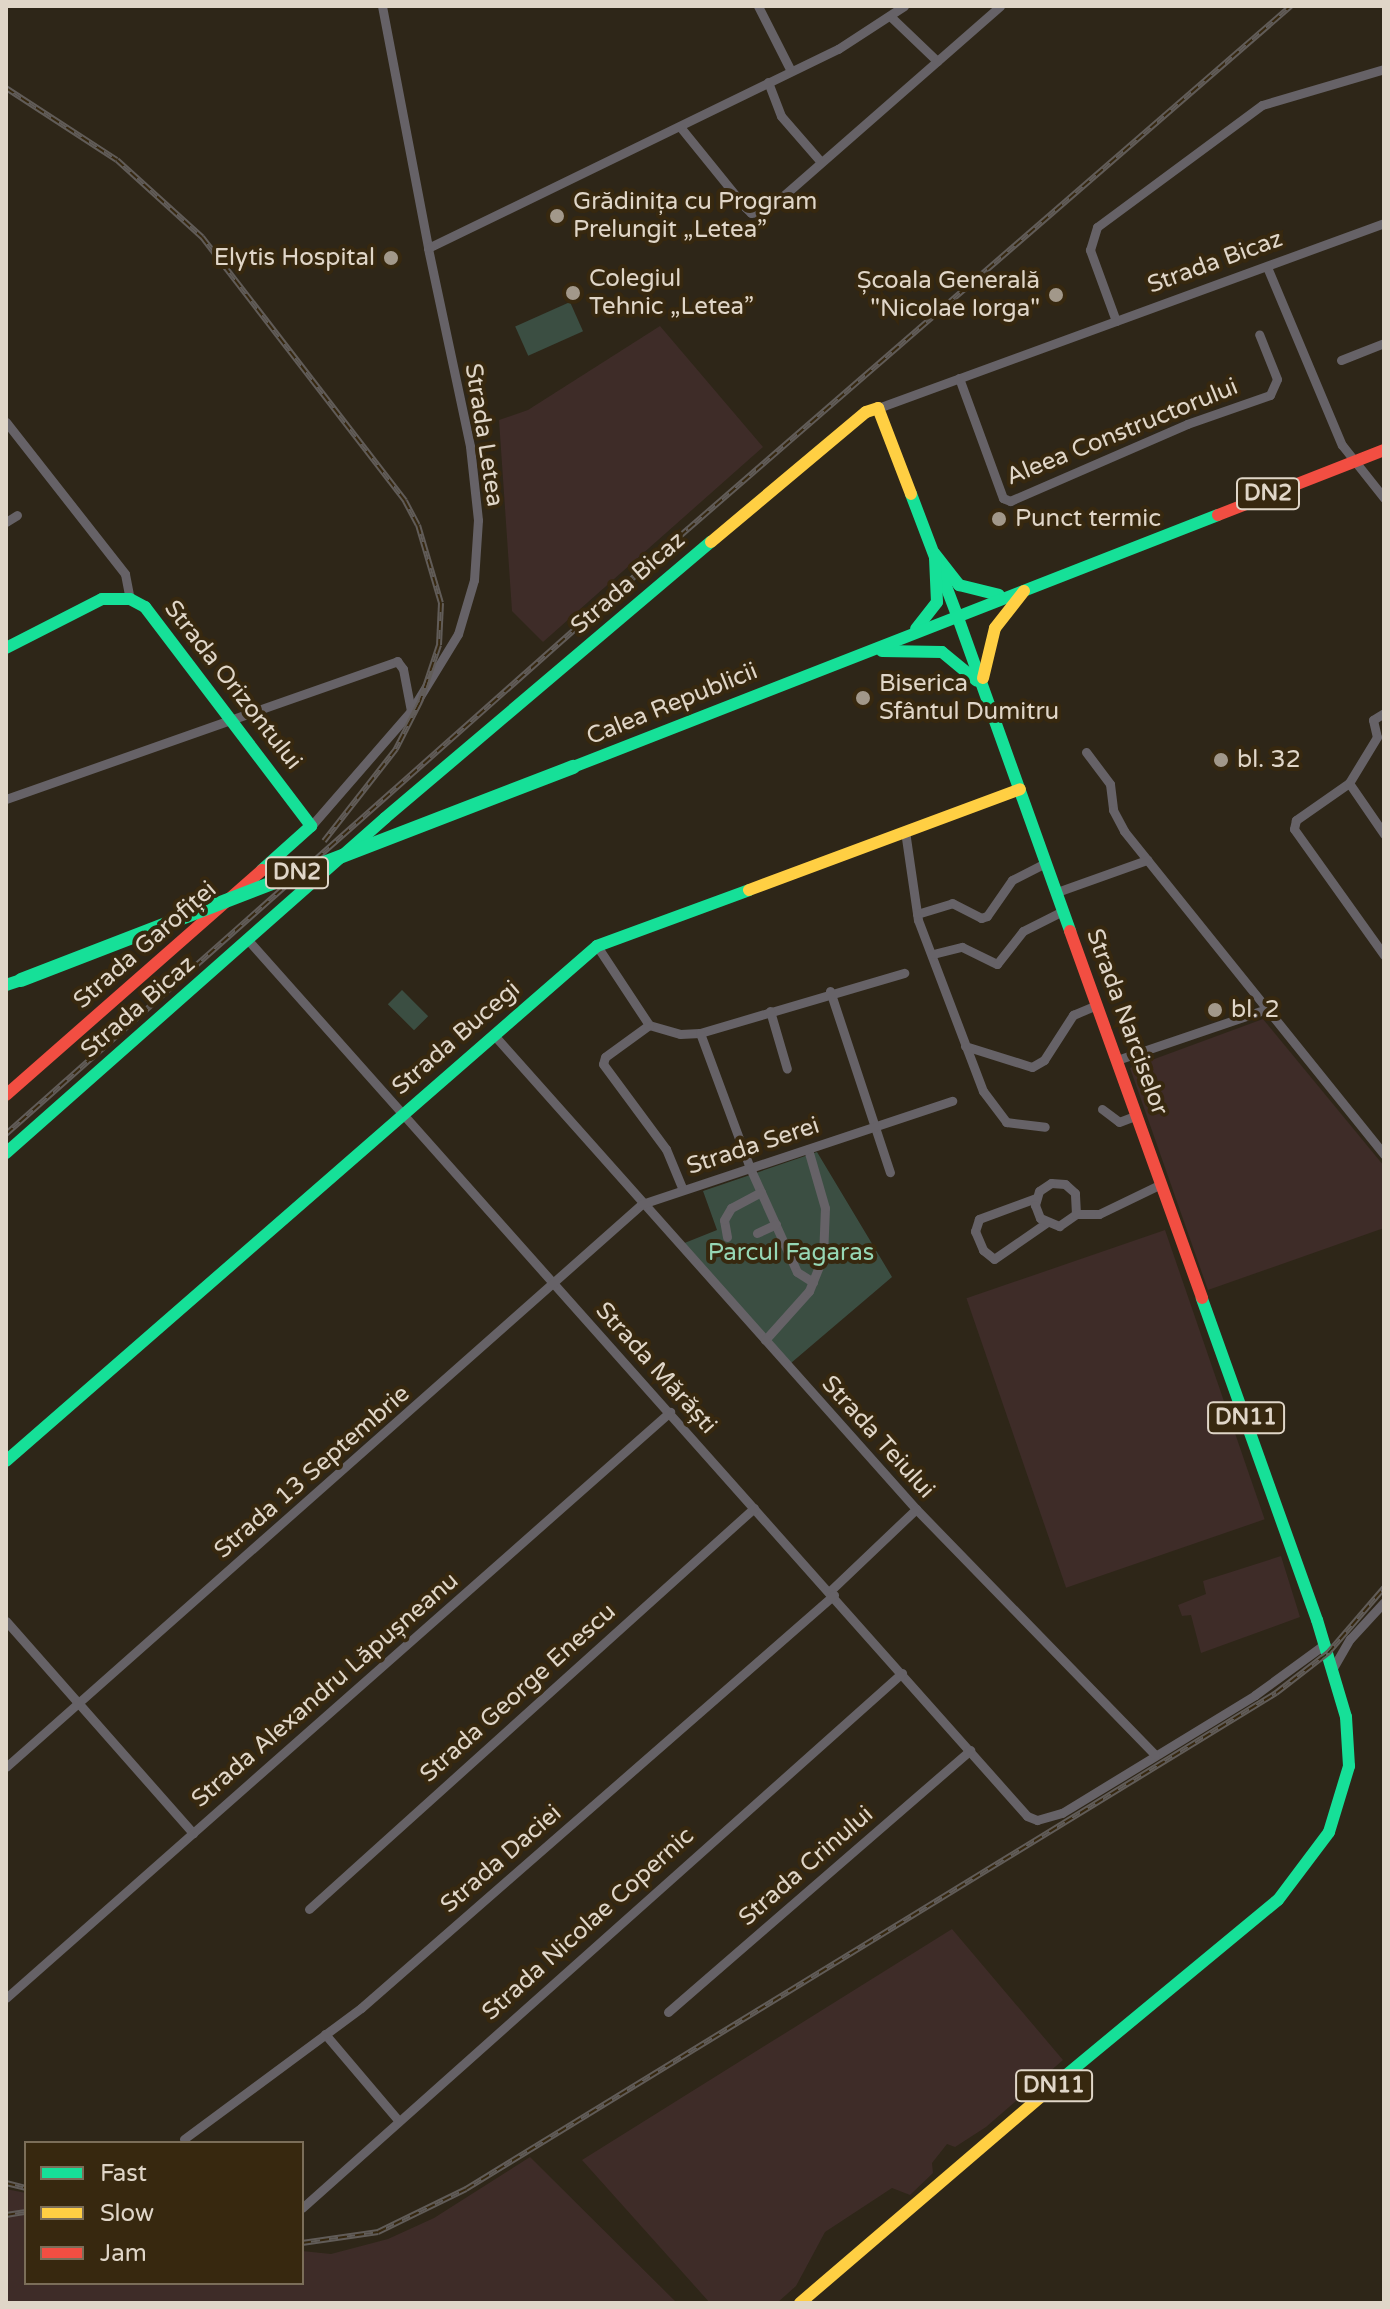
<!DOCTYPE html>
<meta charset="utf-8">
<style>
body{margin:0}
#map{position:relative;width:1390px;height:2309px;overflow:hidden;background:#2e2618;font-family:"Varela Round",sans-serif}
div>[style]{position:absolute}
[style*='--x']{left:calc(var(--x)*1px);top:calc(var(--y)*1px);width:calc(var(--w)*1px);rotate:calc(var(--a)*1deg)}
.commercial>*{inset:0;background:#3e2c28;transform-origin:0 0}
.green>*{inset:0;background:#3b4e42;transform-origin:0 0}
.street>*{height:9px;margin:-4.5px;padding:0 4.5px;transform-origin:4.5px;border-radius:4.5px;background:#666267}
.fast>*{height:12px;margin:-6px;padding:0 6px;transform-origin:6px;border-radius:6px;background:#16e098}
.slow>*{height:12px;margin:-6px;padding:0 6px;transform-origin:6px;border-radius:6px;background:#ffcf43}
.jam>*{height:12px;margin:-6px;padding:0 6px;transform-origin:6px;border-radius:6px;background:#f24e42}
.rail>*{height:6px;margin-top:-3px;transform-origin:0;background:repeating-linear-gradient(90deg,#37280f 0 9px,#615c58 0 18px);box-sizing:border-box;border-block:2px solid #615c58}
.fast-bridge>*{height:14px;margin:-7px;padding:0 7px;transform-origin:7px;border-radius:7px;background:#16e098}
.dots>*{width:22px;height:22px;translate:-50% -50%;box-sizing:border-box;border:4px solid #37280f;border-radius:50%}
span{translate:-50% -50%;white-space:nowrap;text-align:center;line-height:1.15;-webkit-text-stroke:8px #37280f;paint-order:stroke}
.shield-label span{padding:2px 6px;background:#37280f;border:2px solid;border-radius:6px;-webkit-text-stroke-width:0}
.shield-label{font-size:22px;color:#e0d6c8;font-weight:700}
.poi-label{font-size:24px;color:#e0d6c8}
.left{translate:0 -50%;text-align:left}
.right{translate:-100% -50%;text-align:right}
.street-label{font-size:24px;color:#e0d6c8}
.park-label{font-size:24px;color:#96d7b5}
.frame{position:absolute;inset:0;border:8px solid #e0d6c8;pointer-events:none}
.legend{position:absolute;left:24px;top:2141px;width:280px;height:144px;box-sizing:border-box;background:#37280f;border:2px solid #7b6e59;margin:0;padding:10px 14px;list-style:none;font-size:24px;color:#e0d6c8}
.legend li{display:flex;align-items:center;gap:16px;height:40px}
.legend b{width:40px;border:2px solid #7b6e59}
</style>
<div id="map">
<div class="commercial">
<div style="clip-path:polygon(660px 326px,763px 447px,543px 642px,512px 611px,499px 420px,528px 410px)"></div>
<div style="clip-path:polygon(1263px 1019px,1384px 1166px,1384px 1228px,1208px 1290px,1130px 1068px)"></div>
<div style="left:1165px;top:1230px;width:306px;height:210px;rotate:71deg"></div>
<div style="clip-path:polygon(1281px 1556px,1300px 1617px,1201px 1653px,1191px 1615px,1182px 1616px,1178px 1605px,1206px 1594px,1203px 1581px)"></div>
<div style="clip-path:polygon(952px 1929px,1063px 2060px,986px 2127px,955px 2147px,947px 2144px,932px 2163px,933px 2173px,910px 2195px,892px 2188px,825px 2232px,796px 2286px,777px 2303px,710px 2303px,582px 2160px)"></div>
<div style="clip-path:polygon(530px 2157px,677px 2303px,6px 2303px,6px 2189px,26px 2193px,26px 2283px,302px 2283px,302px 2251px,331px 2254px,388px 2239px,434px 2218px)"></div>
</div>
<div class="green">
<div style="left:570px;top:302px;width:32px;height:60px;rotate:66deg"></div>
<div style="left:402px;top:990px;width:37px;height:20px;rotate:45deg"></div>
<div style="clip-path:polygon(817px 1152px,892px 1277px,791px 1363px,682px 1244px,717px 1230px,703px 1191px)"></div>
</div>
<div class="street">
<div style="--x:382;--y:6;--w:246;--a:79.2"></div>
<div style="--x:758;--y:6;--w:73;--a:63.1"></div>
<div style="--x:891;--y:17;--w:64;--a:43.7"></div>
<div style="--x:768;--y:82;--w:36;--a:69"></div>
<div style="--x:781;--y:116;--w:61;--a:49"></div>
<div style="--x:681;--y:128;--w:102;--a:51"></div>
<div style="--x:745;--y:207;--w:8;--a:45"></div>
<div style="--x:751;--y:213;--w:15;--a:-8"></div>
<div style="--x:766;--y:211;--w:311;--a:-41.2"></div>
<div style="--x:1267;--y:267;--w:193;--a:67.2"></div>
<div style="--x:1342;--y:445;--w:68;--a:51.6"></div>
<div style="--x:1116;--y:321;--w:76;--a:-110.1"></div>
<div style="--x:1090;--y:250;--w:24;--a:-73"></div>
<div style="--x:1097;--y:227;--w:205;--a:-36.5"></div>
<div style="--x:1262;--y:105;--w:127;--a:-16.4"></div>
<div style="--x:1341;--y:360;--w:46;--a:-21.6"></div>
<div style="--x:959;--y:378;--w:128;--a:69.9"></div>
<div style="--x:1003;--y:498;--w:8;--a:23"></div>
<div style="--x:1010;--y:501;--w:193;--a:-23.5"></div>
<div style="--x:1187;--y:424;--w:88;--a:-19.3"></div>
<div style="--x:1270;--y:395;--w:17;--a:-66"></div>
<div style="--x:1277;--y:379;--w:48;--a:-111.8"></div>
<div style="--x:878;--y:408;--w:539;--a:-20.08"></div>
<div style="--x:6;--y:422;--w:193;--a:51.9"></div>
<div style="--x:125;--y:574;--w:25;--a:79"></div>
<div style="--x:6;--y:522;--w:13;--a:-32"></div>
<div style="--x:411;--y:711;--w:90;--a:-58.6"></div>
<div style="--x:458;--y:634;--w:56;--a:-73.5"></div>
<div style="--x:474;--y:580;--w:60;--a:-86.2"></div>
<div style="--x:478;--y:520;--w:74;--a:-96.2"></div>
<div style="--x:470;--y:446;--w:202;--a:-102"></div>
<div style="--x:428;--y:248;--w:456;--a:-25.9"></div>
<div style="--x:838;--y:49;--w:79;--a:-33.1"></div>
<div style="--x:1384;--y:713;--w:13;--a:148"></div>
<div style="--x:1373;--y:720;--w:17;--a:77"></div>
<div style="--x:1377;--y:737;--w:54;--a:121.3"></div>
<div style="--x:1349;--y:783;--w:65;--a:145.1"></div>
<div style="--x:1296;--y:820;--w:9;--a:103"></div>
<div style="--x:1294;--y:829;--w:155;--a:54.5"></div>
<div style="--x:1086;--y:752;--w:40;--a:53"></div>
<div style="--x:1110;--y:784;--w:26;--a:83"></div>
<div style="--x:1113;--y:810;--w:24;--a:62"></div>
<div style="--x:1124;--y:831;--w:415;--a:51.2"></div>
<div style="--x:1349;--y:783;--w:62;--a:55.5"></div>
<div style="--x:6;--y:799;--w:415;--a:-19.4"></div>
<div style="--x:397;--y:661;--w:10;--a:53"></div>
<div style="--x:403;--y:669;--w:43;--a:79.2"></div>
<div style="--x:411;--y:711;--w:152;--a:131"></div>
<div style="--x:905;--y:831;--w:90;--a:81.7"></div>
<div style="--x:918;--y:920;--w:183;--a:69.2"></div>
<div style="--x:983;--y:1091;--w:39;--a:53"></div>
<div style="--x:1006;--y:1122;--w:39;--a:7"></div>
<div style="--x:1057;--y:892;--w:96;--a:-19.6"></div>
<div style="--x:917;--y:914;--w:37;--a:-17"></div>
<div style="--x:952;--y:903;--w:33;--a:27"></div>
<div style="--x:981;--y:918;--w:6;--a:-18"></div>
<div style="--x:987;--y:916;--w:44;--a:-55.2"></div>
<div style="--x:1012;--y:880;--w:38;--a:-27"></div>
<div style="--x:248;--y:940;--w:1172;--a:48.35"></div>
<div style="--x:1027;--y:1816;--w:11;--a:22"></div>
<div style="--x:1037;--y:1820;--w:26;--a:-16"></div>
<div style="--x:1062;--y:1813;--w:226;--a:-31.4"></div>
<div style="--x:1255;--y:1695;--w:87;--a:-36.1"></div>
<div style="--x:597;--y:946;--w:95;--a:56.6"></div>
<div style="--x:649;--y:1025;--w:32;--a:16"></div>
<div style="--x:680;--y:1034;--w:20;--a:-3"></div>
<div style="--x:700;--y:1033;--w:213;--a:-16.4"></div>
<div style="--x:933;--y:954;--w:30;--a:-14"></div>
<div style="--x:962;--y:947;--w:39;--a:26"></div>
<div style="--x:997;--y:964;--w:42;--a:-51.8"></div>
<div style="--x:1023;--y:931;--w:45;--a:-26.6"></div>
<div style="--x:830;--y:991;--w:191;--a:71.7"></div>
<div style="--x:770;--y:1011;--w:60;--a:73.7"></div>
<div style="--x:649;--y:1025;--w:54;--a:144"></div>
<div style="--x:605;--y:1057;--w:7;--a:106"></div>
<div style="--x:603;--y:1064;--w:106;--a:53.5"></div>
<div style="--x:666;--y:1149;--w:44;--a:67.5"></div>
<div style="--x:700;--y:1033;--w:144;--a:69.7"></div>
<div style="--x:750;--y:1168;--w:114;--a:65.7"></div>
<div style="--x:797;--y:1272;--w:19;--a:32"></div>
<div style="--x:493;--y:1034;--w:636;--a:48.31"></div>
<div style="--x:916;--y:1509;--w:343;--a:45.8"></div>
<div style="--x:965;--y:1046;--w:70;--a:17.4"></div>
<div style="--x:1032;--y:1067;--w:14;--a:-30"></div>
<div style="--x:1044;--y:1060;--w:54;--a:-57.2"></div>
<div style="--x:1073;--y:1015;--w:26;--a:-23"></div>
<div style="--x:1117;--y:1060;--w:158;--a:-18.8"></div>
<div style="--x:1102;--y:1109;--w:21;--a:37"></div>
<div style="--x:1119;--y:1122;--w:19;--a:-21"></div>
<div style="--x:1036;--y:1198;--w:61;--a:159.8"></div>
<div style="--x:979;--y:1219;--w:13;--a:108"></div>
<div style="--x:975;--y:1231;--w:21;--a:67"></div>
<div style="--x:983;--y:1250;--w:14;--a:39"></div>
<div style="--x:994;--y:1259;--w:63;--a:-34.7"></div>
<div style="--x:1076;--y:1214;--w:21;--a:-93"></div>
<div style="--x:1075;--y:1193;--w:13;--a:-138"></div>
<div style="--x:1065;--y:1184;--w:14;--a:-176"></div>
<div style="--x:1051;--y:1183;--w:14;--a:146"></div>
<div style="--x:1039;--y:1191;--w:15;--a:106"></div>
<div style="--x:1035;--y:1205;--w:14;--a:69"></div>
<div style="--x:1040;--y:1218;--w:21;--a:23"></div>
<div style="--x:1059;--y:1226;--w:21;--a:-35"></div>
<div style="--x:1076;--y:1214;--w:23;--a:0"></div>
<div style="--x:1099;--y:1214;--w:69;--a:-25.8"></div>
<div style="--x:757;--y:1233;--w:21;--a:-25"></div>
<div style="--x:727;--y:1237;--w:17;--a:-100"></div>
<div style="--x:724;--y:1220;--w:14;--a:-60"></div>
<div style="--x:731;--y:1208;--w:34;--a:-28"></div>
<div style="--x:765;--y:1340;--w:66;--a:-48.1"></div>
<div style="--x:809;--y:1291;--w:37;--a:-68"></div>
<div style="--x:823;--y:1257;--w:49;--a:-87.7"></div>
<div style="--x:825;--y:1208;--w:61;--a:-106.1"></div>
<div style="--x:830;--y:1591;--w:119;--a:-43.6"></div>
<div style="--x:6;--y:1621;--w:283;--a:48.6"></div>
<div style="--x:1333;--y:1668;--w:34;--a:-60"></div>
<div style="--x:1350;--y:1639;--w:50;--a:-47.4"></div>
<div style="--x:6;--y:1767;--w:849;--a:-41.52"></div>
<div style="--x:642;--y:1204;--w:327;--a:-18.4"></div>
<div style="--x:309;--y:1909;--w:599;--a:-42.02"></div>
<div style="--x:6;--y:1998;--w:886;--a:-41.43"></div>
<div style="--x:668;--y:2012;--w:400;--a:-40.9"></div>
<div style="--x:325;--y:2034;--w:113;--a:49.7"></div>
<div style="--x:184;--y:2139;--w:220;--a:-36.5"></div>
<div style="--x:361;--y:2008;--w:628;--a:-41.13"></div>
<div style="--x:302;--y:2208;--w:804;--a:-41.72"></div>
</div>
<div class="fast">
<div style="--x:911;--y:494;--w:129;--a:69.2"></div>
<div style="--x:934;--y:553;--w:41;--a:52"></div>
<div style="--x:959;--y:585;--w:41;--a:14"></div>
<div style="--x:957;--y:615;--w:336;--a:70.3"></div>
<div style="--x:916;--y:629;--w:34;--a:-52"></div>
<div style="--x:937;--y:602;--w:44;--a:-92.6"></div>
<div style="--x:6;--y:648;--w:108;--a:-27"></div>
<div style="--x:102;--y:599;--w:28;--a:0"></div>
<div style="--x:130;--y:599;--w:17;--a:28"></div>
<div style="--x:145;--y:607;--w:275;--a:52.8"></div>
<div style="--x:311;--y:826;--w:66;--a:138.1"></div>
<div style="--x:882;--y:651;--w:60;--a:1"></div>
<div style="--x:942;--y:652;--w:45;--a:39.6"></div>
<div style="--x:573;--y:767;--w:692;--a:-21.34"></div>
<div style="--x:6;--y:985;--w:16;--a:-18"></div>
<div style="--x:6;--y:1153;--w:506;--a:-41.47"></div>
<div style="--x:385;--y:818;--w:427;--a:-40.3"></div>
<div style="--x:6;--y:1461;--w:784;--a:-41.07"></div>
<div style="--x:597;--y:946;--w:162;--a:-20.2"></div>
<div style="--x:1065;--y:2076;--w:276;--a:-39.6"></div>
<div style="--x:1278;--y:1900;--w:85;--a:-53.1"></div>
<div style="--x:1329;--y:1832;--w:69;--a:-73.1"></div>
<div style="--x:1349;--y:1766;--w:49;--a:-93.5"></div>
<div style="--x:1346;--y:1717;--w:101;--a:-106.6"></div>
<div style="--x:1317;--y:1620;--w:342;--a:-109.7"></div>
</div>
<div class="slow">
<div style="--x:711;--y:542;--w:202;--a:-40"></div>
<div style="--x:866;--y:412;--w:13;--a:-18"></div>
<div style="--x:878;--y:408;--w:92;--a:69"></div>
<div style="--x:983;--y:678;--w:51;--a:-76.5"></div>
<div style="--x:995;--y:628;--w:47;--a:-51.9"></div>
<div style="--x:749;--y:890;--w:289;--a:-20.4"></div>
<div style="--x:800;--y:2303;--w:349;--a:-40.6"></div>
</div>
<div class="jam">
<div style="--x:1218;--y:515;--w:178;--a:-21.4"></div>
<div style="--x:1070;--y:931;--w:390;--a:70.2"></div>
<div style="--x:6;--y:1095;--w:341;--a:-41.3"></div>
</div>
<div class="rail">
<div style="--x:6;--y:88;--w:132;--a:33"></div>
<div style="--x:117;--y:160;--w:115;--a:42.2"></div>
<div style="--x:202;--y:237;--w:333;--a:52.4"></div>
<div style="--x:405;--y:501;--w:27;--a:62"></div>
<div style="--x:418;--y:525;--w:81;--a:73.6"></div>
<div style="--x:441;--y:603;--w:42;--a:92.7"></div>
<div style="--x:439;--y:645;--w:60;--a:108.4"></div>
<div style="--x:420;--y:702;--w:53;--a:117.1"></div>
<div style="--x:396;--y:749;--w:117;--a:128"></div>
<div style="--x:6;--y:1134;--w:912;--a:-41.58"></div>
<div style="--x:688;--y:529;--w:798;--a:-40.94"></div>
<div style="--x:6;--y:2183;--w:21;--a:14"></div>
<div style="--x:6;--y:2215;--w:20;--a:-9"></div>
<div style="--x:302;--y:2243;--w:77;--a:-8.2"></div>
<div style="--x:378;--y:2232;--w:98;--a:-26"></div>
<div style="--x:466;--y:2189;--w:950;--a:-31.48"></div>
<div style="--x:1276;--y:1693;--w:66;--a:-37.6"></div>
<div style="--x:1328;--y:1653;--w:86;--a:-49.3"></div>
</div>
<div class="fast-bridge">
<div style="--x:21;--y:980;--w:592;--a:-21.1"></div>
</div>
<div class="dots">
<div style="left:557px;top:216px;background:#a2988a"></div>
<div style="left:391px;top:258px;background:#a2988a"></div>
<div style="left:573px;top:293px;background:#a2988a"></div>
<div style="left:1056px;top:295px;background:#a2988a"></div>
<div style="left:999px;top:519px;background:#a2988a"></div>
<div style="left:863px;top:698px;background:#a2988a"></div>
<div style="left:1221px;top:760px;background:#a2988a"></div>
<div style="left:1215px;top:1010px;background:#a2988a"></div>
</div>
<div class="shield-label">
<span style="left:1268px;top:494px">DN2</span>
<span style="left:297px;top:873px">DN2</span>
<span style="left:1246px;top:1418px">DN11</span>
<span style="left:1054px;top:2086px">DN11</span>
</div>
<div class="poi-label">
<span class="left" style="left:573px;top:216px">Grădinița cu Program<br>Prelungit „Letea”</span>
<span class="right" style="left:375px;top:258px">Elytis Hospital</span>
<span class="left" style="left:589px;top:293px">Colegiul<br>Tehnic „Letea”</span>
<span class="right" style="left:1040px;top:295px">Școala Generală<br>"Nicolae Iorga"</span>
<span class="left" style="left:1015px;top:519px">Punct termic</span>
<span class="left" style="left:879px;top:698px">Biserica<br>Sfântul Dumitru</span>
<span class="left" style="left:1237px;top:760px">bl. 32</span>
<span class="left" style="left:1231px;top:1010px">bl. 2</span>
</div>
<div class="street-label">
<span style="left:1215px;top:262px;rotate:-20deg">Strada Bicaz</span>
<span style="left:1122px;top:432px;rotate:-22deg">Aleea Constructorului</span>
<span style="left:484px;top:435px;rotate:81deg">Strada Letea</span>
<span style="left:628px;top:583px;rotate:-41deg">Strada Bicaz</span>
<span style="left:233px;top:685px;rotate:52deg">Strada Orizontului</span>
<span style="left:672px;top:704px;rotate:-22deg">Calea Republicii</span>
<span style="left:145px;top:945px;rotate:-41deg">Strada Garofiței</span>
<span style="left:138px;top:1007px;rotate:-41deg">Strada Bicaz</span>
<span style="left:1127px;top:1022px;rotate:70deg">Strada Narciselor</span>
<span style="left:456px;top:1038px;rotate:-41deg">Strada Bucegi</span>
<span style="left:753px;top:1146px;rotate:-18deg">Strada Serei</span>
<span style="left:656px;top:1368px;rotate:48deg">Strada Mărăști</span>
<span style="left:878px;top:1437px;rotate:48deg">Strada Teiului</span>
<span style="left:312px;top:1472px;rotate:-41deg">Strada 13 Septembrie</span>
<span style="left:325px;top:1690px;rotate:-41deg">Strada Alexandru Lăpușneanu</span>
<span style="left:518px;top:1693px;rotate:-42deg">Strada George Enescu</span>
<span style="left:501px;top:1859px;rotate:-41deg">Strada Daciei</span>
<span style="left:806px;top:1866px;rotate:-41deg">Strada Crinului</span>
<span style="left:588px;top:1924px;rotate:-42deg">Strada Nicolae Copernic</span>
</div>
<div class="park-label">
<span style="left:791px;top:1253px">Parcul Fagaras</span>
</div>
<div class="frame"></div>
<ul class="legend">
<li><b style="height:10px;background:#16e098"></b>Fast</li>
<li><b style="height:10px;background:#ffcf43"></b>Slow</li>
<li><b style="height:10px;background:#f24e42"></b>Jam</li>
</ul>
</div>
